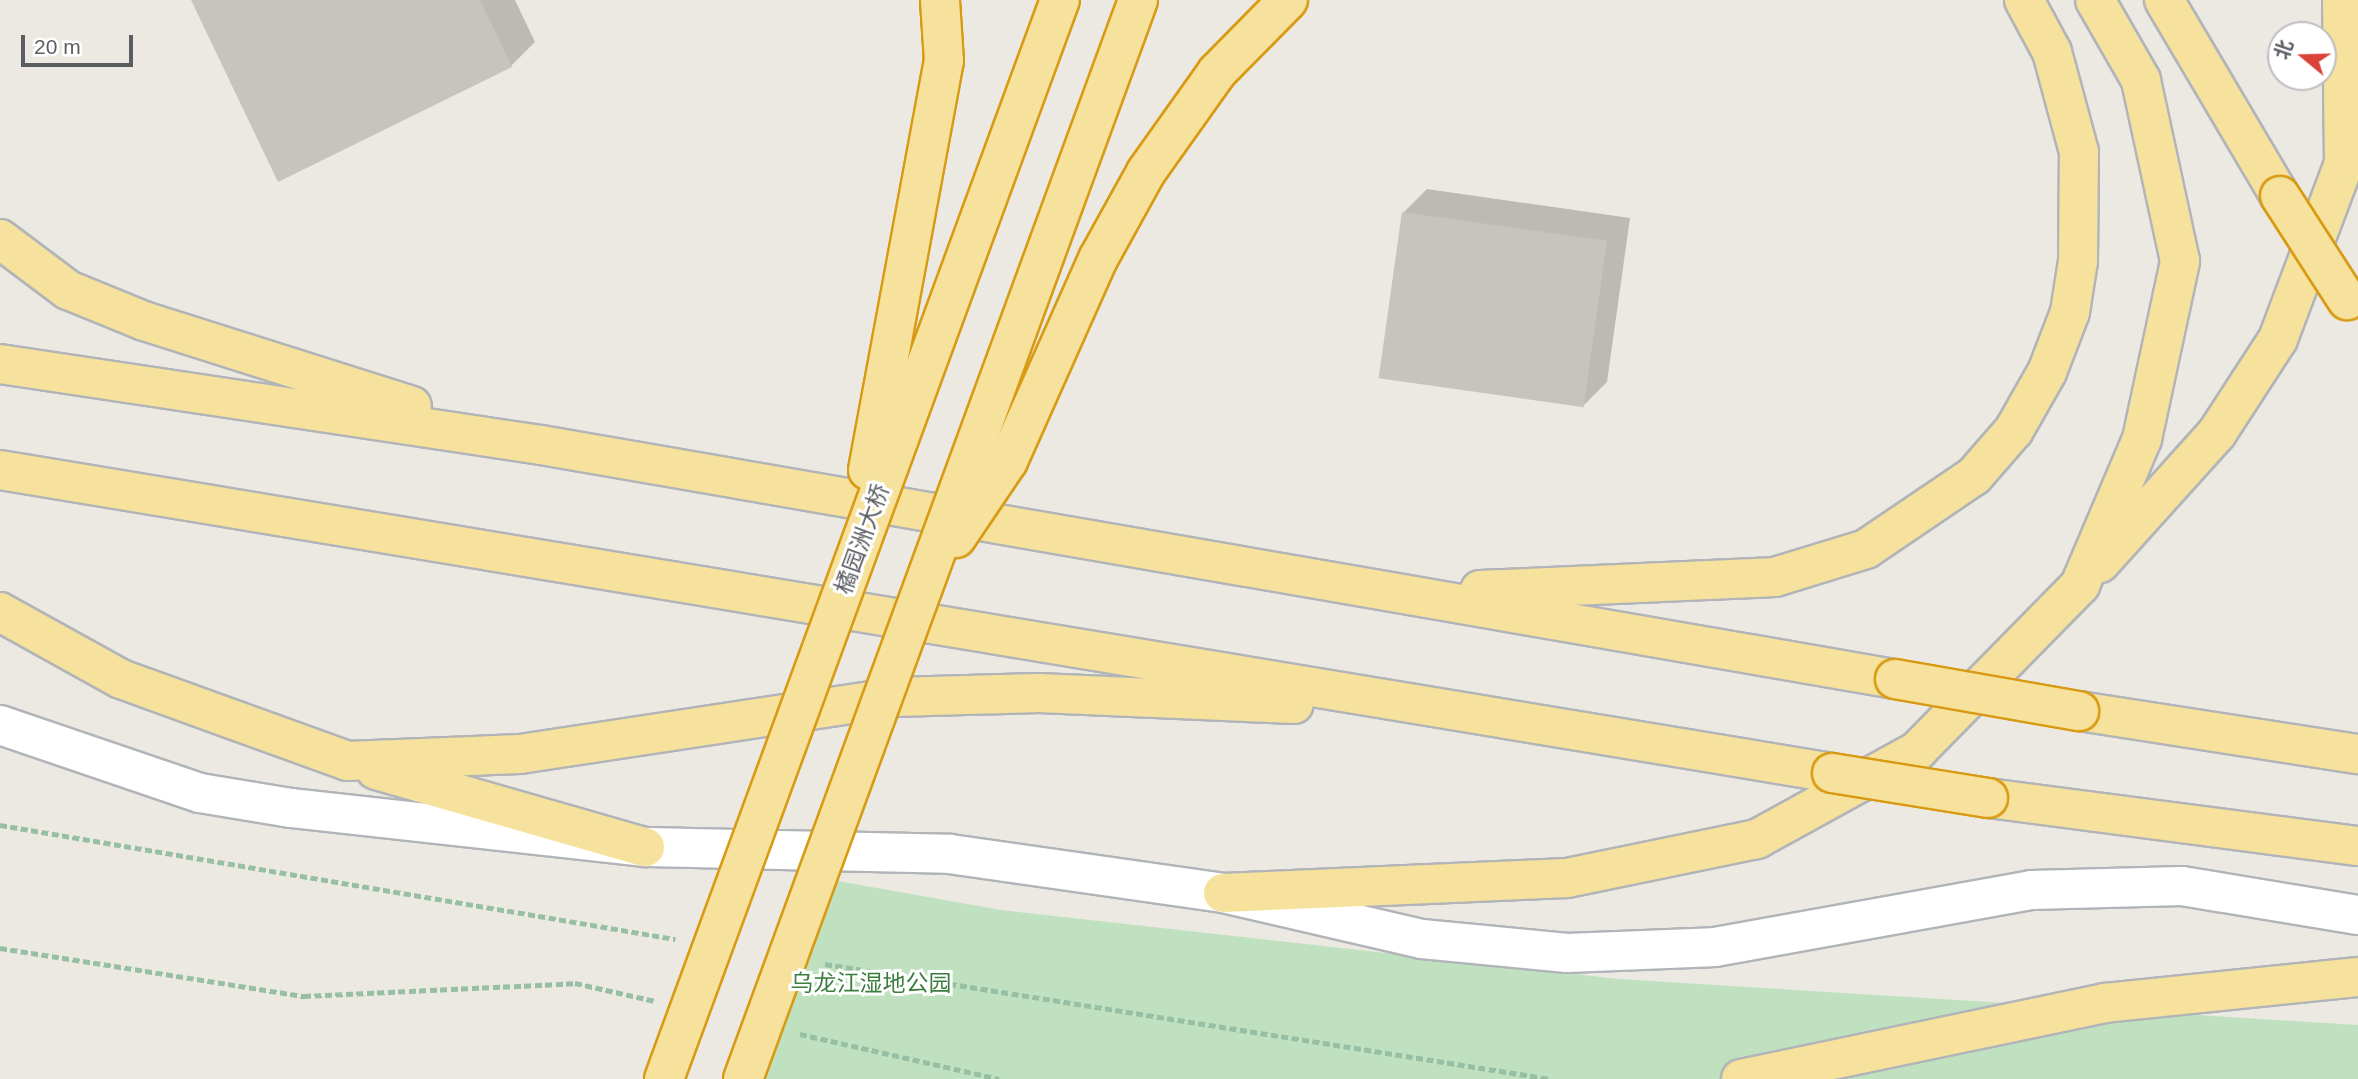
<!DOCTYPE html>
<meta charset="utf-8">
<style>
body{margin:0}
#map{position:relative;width:2358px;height:1079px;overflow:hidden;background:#ebe9e1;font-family:Helvetica,"Noto Sans SC",sans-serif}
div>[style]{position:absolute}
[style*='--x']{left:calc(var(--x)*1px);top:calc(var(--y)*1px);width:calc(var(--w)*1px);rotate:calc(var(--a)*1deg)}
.green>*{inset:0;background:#bfe1bf}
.shadow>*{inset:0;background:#0003}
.building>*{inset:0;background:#c7c4be;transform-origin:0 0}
.path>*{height:4.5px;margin-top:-2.25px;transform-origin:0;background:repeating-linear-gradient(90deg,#97bfa3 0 7px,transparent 0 10.5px)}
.roads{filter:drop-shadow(2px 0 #b1b4b8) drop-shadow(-2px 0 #b1b4b8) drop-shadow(0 2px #b1b4b8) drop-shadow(0 -2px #b1b4b8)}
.secondary>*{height:38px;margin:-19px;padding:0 19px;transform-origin:19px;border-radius:19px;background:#fff}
.trunk>*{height:38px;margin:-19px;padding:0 19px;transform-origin:19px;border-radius:19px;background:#f6e29c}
.bridges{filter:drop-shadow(2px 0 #d99a13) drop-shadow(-2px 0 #d99a13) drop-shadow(0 2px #d99a13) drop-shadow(0 -2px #d99a13)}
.trunk-bridge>*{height:38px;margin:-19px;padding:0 19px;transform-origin:19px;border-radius:19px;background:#f6e29c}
span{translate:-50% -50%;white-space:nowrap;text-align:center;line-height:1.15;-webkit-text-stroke:6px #fff;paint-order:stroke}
.street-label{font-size:23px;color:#5a5d61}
.park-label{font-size:23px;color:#3b7e3e}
.north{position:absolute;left:2267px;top:21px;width:70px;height:70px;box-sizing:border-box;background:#fff;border:2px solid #bdbec0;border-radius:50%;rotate:289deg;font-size:19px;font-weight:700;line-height:28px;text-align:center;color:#5a5d61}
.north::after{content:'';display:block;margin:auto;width:24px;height:32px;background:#da4438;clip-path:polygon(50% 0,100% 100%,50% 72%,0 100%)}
.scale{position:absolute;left:21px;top:35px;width:112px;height:32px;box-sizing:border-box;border:4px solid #5a5d61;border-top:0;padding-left:9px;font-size:21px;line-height:24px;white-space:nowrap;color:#5a5d61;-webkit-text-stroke:5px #fff;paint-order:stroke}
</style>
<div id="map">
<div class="green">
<div style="clip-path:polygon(809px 876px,1001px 910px,1618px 979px,2358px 1025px,2358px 1079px,736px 1079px)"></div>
</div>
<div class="shadow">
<div style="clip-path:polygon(193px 0,515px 0,535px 42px,511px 66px)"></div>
<div style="clip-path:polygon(1427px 189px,1630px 218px,1607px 382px,1583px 406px,1403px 213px)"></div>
</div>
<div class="building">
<div style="clip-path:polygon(191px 0,480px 0,512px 67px,278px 182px)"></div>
<div style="left:1402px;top:212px;width:207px;height:168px;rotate:8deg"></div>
</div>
<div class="path">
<div style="--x:0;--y:825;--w:685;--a:9.59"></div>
<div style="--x:0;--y:948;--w:308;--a:9"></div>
<div style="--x:304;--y:996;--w:271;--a:-2.7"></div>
<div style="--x:575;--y:983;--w:82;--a:12.7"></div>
<div style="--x:825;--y:964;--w:734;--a:9.01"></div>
<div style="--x:800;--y:1034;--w:204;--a:12.7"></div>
</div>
<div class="roads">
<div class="secondary">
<div style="--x:0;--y:725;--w:211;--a:18.8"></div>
<div style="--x:200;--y:793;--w:92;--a:9.4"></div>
<div style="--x:291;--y:808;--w:356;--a:6.3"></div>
<div style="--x:645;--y:847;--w:305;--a:1.3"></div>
<div style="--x:950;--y:854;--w:276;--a:8.1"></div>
<div style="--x:1223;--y:893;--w:204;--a:13"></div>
<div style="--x:1422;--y:939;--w:146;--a:5.5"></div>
<div style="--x:1567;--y:953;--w:148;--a:-2.3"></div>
<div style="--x:1715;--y:947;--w:321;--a:-10.2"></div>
<div style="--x:2031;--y:890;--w:151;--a:-1.5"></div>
<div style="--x:2182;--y:886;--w:178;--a:9.4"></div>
</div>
<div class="trunk">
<div style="--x:2164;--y:0;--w:228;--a:59.4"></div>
<div style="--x:0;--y:239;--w:85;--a:36.9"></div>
<div style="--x:68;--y:290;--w:82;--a:22.2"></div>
<div style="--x:144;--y:321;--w:281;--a:17.6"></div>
<div style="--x:0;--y:364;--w:547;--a:8.52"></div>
<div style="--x:541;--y:445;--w:1374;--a:9.81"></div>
<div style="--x:0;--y:470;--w:1857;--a:9.39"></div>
<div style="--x:2100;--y:563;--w:175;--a:-48"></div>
<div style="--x:2217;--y:433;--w:112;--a:-57"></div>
<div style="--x:2278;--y:339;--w:188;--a:-69.4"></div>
<div style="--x:2344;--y:163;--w:163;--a:-90.7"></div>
<div style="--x:1480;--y:590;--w:295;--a:-2.5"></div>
<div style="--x:1775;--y:577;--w:95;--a:-17.1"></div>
<div style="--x:1866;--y:549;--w:130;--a:-34.1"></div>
<div style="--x:1974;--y:476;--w:61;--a:-49"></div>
<div style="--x:2014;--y:430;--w:67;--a:-60.4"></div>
<div style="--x:2047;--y:372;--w:64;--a:-69"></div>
<div style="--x:2070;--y:312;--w:52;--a:-81.1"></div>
<div style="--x:2078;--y:261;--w:109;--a:-89.5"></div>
<div style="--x:2079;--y:152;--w:104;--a:-105.1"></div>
<div style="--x:2052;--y:52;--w:59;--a:-118.3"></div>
<div style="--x:0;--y:612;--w:138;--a:29"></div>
<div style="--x:121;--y:679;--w:240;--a:19.9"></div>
<div style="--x:347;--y:761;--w:173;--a:-2.3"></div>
<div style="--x:520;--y:754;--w:380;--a:-8.6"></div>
<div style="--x:896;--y:697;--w:143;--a:-1.6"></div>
<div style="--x:1039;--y:693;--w:255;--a:2.5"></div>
<div style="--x:2079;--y:711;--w:282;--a:8.8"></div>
<div style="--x:376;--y:770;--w:280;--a:16"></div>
<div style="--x:1988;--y:798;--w:373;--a:7.4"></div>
<div style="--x:1223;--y:893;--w:344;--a:-2.5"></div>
<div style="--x:1567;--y:878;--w:194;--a:-11.6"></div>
<div style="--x:1757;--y:839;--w:183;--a:-28.8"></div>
<div style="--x:1917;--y:751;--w:233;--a:-45.5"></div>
<div style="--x:2080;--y:585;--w:159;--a:-67"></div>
<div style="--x:2142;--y:439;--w:182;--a:-77.9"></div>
<div style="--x:2180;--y:261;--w:185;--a:-102.2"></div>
<div style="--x:2141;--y:80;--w:92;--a:-119.9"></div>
<div style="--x:1741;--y:1079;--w:372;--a:-11.8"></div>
<div style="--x:2105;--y:1003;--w:254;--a:-5.9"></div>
</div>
</div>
<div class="bridges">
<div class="trunk-bridge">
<div style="--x:2280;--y:196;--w:124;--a:57.2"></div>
<div style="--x:868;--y:470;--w:416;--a:-79.5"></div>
<div style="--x:944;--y:61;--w:61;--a:-93.8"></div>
<div style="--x:956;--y:538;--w:93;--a:-56"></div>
<div style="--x:1008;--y:461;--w:221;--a:-66"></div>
<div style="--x:1098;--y:259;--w:99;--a:-61.1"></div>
<div style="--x:1146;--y:172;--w:123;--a:-54.6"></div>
<div style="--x:1217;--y:72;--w:101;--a:-45.4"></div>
<div style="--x:1895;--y:679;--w:187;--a:9.9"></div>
<div style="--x:1832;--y:773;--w:158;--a:9.1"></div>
<div style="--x:664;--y:1079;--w:1149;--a:-69.85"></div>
<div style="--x:743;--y:1079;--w:1149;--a:-69.89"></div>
</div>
</div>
<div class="street-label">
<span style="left:862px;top:539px;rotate:-70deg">橘园洲大桥</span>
</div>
<div class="park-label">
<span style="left:871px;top:983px">乌龙江湿地公园</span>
</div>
<div class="north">北</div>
<div class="scale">20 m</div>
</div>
